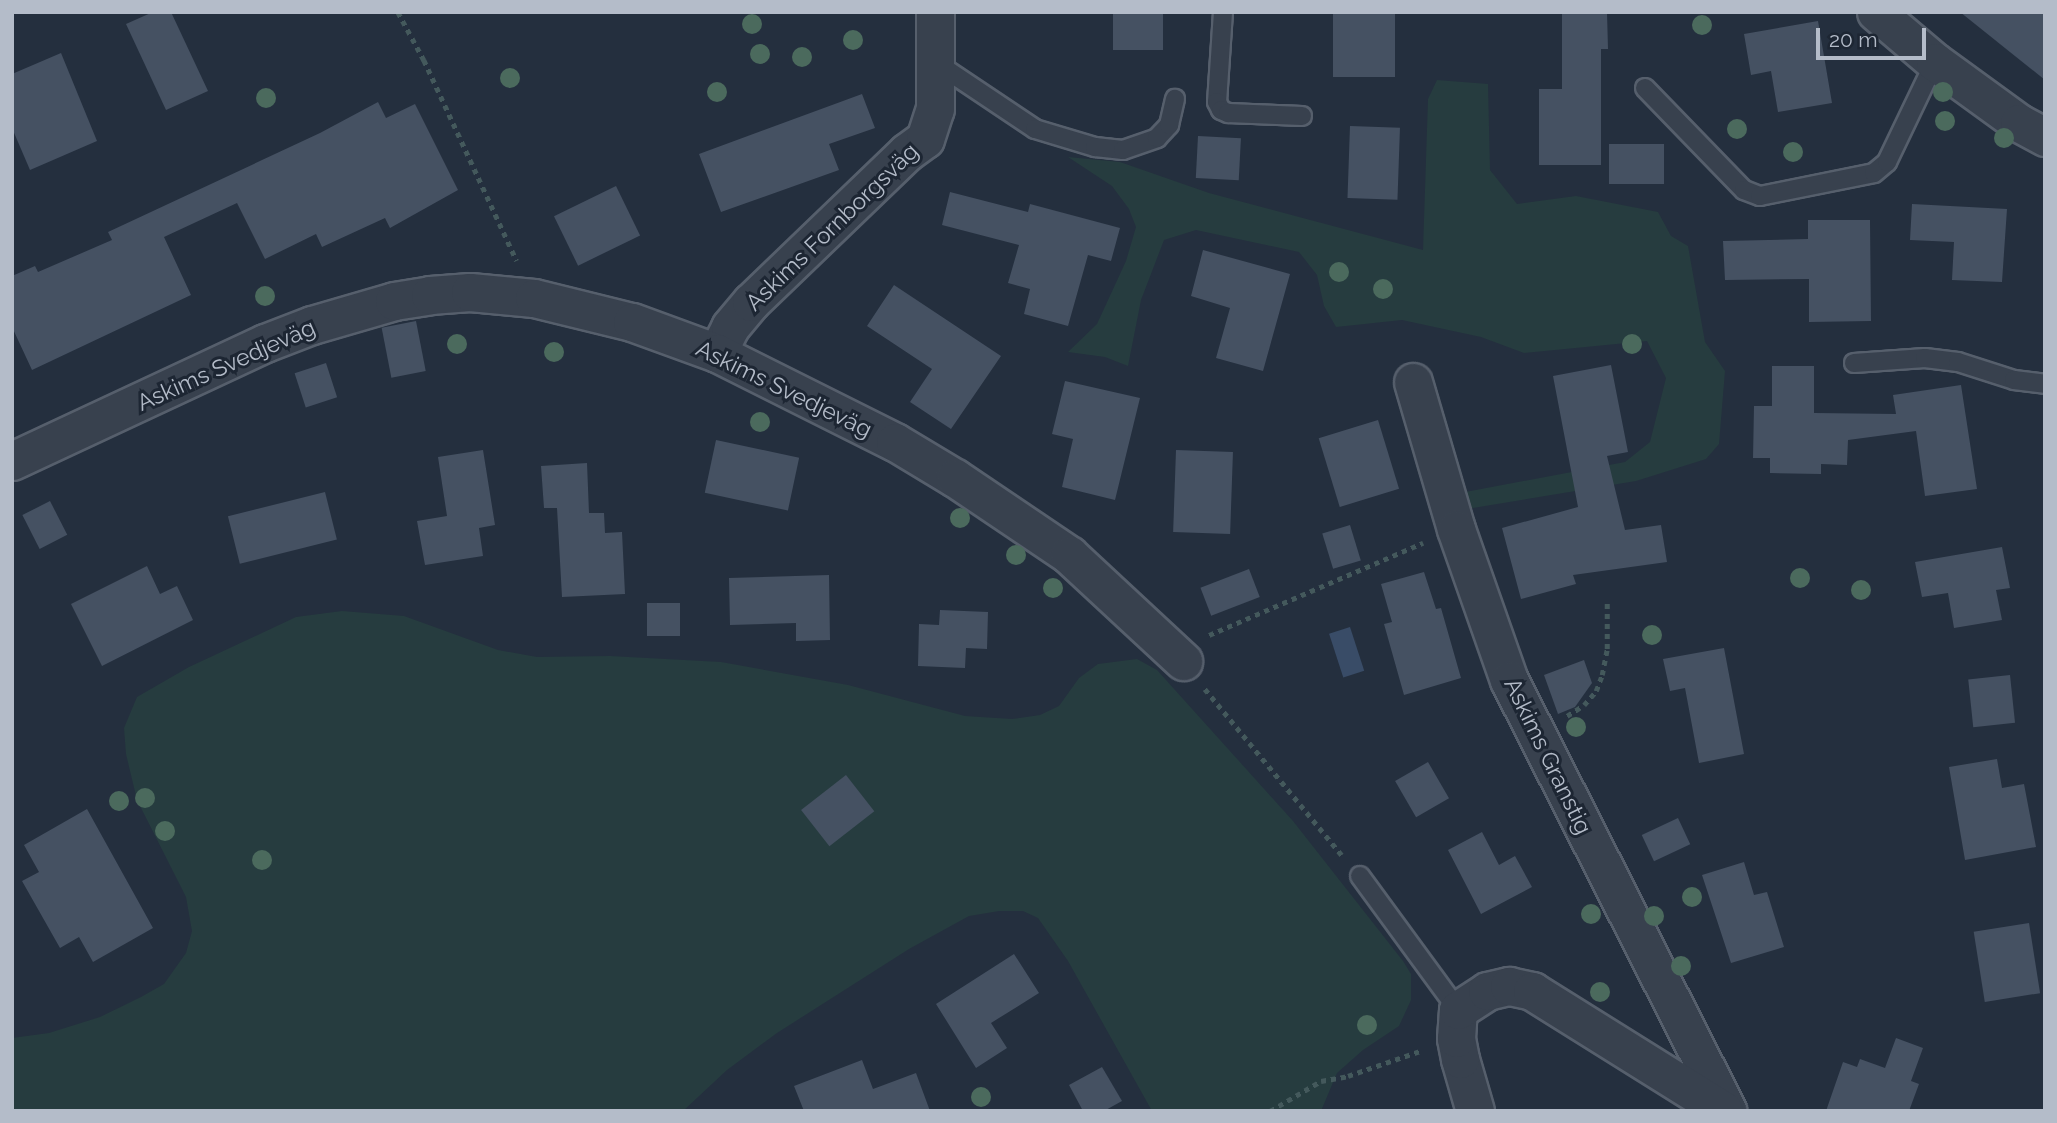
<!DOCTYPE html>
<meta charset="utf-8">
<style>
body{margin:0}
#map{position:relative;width:2057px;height:1123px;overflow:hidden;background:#242f3e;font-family:Raleway,sans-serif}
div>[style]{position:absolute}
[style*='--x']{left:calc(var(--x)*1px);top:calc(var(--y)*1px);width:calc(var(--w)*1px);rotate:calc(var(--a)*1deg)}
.green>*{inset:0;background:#263c3f}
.water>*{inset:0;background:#394c67;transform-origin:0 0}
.building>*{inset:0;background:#455162;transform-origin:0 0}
.path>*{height:4.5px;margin-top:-2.25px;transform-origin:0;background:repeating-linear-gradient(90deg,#44595c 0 5px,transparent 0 10px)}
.roads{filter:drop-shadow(2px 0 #565f6c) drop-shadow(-2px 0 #565f6c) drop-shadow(0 2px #565f6c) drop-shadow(0 -2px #565f6c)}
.service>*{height:18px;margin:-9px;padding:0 9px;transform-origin:9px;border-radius:9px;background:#38414e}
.minor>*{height:37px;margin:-18.5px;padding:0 18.5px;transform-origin:18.5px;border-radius:18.5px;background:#38414e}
.trees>*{width:20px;height:20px;margin:-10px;border-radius:50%;background:#4b6a5d}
span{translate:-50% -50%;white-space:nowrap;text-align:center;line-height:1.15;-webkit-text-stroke:6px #1d2633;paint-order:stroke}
.street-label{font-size:23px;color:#b4bcc9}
.frame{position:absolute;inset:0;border:14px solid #b4bcc9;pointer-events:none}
.scale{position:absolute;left:1816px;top:28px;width:110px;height:32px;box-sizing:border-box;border:4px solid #b4bcc9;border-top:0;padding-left:9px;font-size:21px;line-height:24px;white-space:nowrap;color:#b4bcc9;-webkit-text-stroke:5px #1d2633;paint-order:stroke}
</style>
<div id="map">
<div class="green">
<div style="clip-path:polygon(1437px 80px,1488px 84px,1490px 170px,1517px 204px,1576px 196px,1658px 212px,1671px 236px,1688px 246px,1705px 342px,1725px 371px,1719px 444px,1706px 459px,1636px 481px,1467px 509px,1460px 493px,1625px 462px,1650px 442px,1666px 378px,1647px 341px,1524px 353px,1481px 337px,1402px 320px,1336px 327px,1324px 306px,1317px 275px,1299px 252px,1196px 230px,1164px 240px,1141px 300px,1128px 366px,1105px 357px,1068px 352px,1097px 324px,1126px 261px,1136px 227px,1129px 209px,1112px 186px,1068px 157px,1120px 162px,1209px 193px,1423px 250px,1428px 99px)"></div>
<div style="clip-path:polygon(342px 611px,404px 616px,498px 650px,537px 657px,610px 656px,721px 662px,848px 685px,965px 716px,1012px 719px,1040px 715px,1059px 706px,1079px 678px,1098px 664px,1137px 659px,1157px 670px,1293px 821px,1403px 961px,1411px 974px,1411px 1000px,1399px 1026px,1363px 1050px,1337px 1073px,1321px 1111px,1152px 1111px,1068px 961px,1038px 918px,1023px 911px,999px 911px,969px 916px,909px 949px,777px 1033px,727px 1070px,683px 1111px,12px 1111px,12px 1038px,49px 1033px,100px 1017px,141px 997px,164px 984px,186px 953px,192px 931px,186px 897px,137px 800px,126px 754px,124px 728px,137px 697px,189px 667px,296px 617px)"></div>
</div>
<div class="water">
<div style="left:1350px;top:627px;width:46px;height:22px;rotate:72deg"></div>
</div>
<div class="building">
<div style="clip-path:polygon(153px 12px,171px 12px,208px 91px,166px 110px,126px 24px)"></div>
<div style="left:1113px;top:12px;width:50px;height:38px"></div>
<div style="left:1333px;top:12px;width:62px;height:65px"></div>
<div style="clip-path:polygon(1562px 12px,1607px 12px,1608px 49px,1601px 49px,1601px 165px,1539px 165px,1539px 89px,1562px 89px)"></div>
<div style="clip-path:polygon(1960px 12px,2045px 12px,2045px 80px)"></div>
<div style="clip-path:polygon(1818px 21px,1832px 103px,1778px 112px,1771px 71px,1751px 75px,1744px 34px)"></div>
<div style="clip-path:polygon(61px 53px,97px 141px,30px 170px,12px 128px,12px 74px)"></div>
<div style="clip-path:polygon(862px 94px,875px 128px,829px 144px,839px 170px,721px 212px,699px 154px)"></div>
<div style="clip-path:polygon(378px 102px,386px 118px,415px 104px,458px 190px,390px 228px,385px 218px,322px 247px,316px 234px,265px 259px,237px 203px,164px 237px,191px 295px,32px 370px,12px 327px,12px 276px,35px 266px,38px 272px,112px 240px,108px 232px,320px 133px)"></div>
<div style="left:1350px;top:126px;width:50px;height:72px;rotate:2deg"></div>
<div style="left:1198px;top:136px;width:43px;height:42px;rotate:3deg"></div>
<div style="left:1664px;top:144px;width:40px;height:55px;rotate:90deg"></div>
<div style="left:616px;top:186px;width:55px;height:69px;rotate:64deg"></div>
<div style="clip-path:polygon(950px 192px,1028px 212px,1030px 204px,1120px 228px,1111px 261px,1088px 255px,1068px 326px,1024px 314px,1030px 289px,1008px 283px,1019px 245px,942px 225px)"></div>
<div style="clip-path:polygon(1912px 204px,2007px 209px,2002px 282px,1952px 280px,1954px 242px,1910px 240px)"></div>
<div style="clip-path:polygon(1808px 220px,1870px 220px,1871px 321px,1809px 322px,1809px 279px,1725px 280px,1723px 241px,1808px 239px)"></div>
<div style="clip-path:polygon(1203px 250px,1290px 274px,1263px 371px,1216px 358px,1230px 308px,1191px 296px)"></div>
<div style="clip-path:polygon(894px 285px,1001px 356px,951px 429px,910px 402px,932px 369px,867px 326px)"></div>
<div style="left:416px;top:321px;width:51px;height:35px;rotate:79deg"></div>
<div style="left:326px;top:363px;width:36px;height:33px;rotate:72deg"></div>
<div style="clip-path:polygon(1611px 365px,1628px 452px,1607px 456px,1625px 530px,1661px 525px,1667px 562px,1573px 575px,1576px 584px,1521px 599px,1502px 528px,1578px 507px,1553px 376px)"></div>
<div style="clip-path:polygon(1772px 366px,1814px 366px,1814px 413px,1896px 414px,1893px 395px,1961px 385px,1977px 489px,1925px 496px,1916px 431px,1848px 440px,1847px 465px,1821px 464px,1821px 474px,1770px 473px,1770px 458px,1753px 458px,1754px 406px,1772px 406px)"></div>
<div style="clip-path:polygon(1065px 381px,1140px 398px,1115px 500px,1062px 487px,1073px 439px,1052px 434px)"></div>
<div style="left:1378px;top:420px;width:72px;height:62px;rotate:73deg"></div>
<div style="left:716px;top:440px;width:85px;height:54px;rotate:12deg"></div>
<div style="clip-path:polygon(483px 450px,495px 525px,479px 528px,483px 556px,425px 565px,417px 521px,447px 516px,438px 457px)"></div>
<div style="left:1176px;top:450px;width:57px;height:82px;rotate:2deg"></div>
<div style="clip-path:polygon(587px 463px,589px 513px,604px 513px,605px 533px,622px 532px,625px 594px,562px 597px,557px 508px,544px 508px,541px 466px)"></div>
<div style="left:325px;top:492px;width:49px;height:100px;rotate:76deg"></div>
<div style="left:50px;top:501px;width:38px;height:31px;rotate:63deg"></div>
<div style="left:1350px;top:525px;width:37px;height:29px;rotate:73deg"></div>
<div style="clip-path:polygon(2002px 547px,2010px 588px,1996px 590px,2002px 620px,1954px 628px,1948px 593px,1922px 597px,1915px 562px)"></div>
<div style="clip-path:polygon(147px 566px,160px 594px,177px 586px,193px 620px,102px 666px,71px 604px)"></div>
<div style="left:1249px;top:569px;width:30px;height:52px;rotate:69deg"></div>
<div style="clip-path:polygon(1424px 572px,1436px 609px,1441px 608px,1461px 678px,1404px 695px,1384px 624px,1392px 622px,1381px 584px)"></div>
<div style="clip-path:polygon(829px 575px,830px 640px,796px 641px,796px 623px,730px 625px,729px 578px)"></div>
<div style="left:647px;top:603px;width:33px;height:33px"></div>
<div style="clip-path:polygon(940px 610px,988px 612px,987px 649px,966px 648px,965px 668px,918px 666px,919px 624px,939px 625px)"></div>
<div style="clip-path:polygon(1724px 648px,1744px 754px,1699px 763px,1685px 688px,1670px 691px,1663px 659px)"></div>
<div style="clip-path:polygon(1584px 660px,1592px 683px,1575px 707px,1558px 714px,1544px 675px)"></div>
<div style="left:2010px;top:675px;width:48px;height:42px;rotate:84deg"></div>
<div style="clip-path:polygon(1997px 759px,2002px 788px,2024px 784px,2036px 847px,1965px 860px,1949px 767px)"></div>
<div style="left:1428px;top:762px;width:42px;height:38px;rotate:60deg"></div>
<div style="left:846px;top:775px;width:46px;height:57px;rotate:52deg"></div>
<div style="clip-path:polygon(87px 809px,153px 928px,93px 962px,79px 937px,60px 948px,22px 881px,39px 872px,24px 845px)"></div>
<div style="left:1678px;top:818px;width:29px;height:40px;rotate:65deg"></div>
<div style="clip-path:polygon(1482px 832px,1499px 865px,1515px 856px,1532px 887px,1481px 914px,1448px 850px)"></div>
<div style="clip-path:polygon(1744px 862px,1754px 895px,1767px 892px,1784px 947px,1731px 963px,1702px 875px)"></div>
<div style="left:2029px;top:923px;width:71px;height:56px;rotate:81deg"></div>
<div style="clip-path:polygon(1014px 954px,1039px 993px,991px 1023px,1007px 1048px,976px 1068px,936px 1004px)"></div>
<div style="clip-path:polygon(1896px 1038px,1923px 1048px,1911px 1081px,1919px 1084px,1909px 1111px,1826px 1111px,1843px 1062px,1857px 1067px,1860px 1059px,1885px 1068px)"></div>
<div style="clip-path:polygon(862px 1060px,873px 1089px,916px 1073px,930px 1111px,804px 1111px,794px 1086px)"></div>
<div style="clip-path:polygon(1102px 1067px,1122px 1101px,1104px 1111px,1083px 1111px,1069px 1085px)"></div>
</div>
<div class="path">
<div style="--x:398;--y:12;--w:55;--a:61.6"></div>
<div style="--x:424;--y:60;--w:221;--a:65.2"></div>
<div style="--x:1209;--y:635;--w:233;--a:-23.3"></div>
<div style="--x:1205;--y:689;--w:215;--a:50.5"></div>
<div style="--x:1567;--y:716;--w:20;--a:-33"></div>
<div style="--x:1584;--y:705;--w:18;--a:-49"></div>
<div style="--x:1596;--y:691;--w:17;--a:-69"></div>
<div style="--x:1602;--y:675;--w:26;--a:-79"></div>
<div style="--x:1607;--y:649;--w:50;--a:-90"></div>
<div style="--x:1270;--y:1111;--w:59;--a:-30.5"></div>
<div style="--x:1321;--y:1081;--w:27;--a:-10"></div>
<div style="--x:1348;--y:1076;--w:79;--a:-19.1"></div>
</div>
<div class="roads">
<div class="service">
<div style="--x:1223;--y:12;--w:90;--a:93.8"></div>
<div style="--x:1217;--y:102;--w:9;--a:63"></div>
<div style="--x:1221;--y:110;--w:8;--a:23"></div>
<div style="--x:1228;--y:113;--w:74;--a:2.3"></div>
<div style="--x:935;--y:62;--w:120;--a:33.8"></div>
<div style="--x:1035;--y:129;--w:63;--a:16.7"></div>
<div style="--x:1095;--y:147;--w:28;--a:6"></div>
<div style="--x:1123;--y:150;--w:36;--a:-19"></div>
<div style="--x:1157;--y:138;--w:18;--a:-47"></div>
<div style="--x:1169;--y:125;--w:27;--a:-77"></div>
<div style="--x:1645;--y:88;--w:142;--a:45.9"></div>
<div style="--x:1744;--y:190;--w:17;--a:21"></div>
<div style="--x:1760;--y:196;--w:116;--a:-11.4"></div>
<div style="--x:1874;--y:173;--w:17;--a:-40"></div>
<div style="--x:1887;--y:162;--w:111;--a:-64.4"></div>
<div style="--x:1854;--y:363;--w:71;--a:-4"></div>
<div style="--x:1925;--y:358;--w:33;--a:7"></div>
<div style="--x:1958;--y:362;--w:59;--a:17.8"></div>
<div style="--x:2014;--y:380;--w:31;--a:7"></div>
<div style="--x:1360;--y:876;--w:166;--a:53.8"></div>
</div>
<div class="minor">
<div style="--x:1876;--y:12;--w:77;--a:40.3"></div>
<div style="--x:1935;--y:62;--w:104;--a:36"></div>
<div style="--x:2019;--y:123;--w:30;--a:28"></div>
<div style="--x:717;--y:353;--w:29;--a:-63"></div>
<div style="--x:730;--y:327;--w:33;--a:-50"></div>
<div style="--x:751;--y:302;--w:216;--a:-43.9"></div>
<div style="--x:907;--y:152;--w:22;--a:-36"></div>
<div style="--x:925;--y:139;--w:32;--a:-72"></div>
<div style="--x:935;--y:109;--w:97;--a:-90"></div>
<div style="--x:1413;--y:382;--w:153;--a:73.7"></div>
<div style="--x:1456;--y:529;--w:160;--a:70.7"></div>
<div style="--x:1509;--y:680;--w:483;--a:63.1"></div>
<div style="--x:12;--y:461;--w:279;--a:-25"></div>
<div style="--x:265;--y:343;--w:50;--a:-21"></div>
<div style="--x:312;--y:325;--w:85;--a:-16.3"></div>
<div style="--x:394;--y:301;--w:36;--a:-9"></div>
<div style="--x:430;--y:295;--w:40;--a:-4.3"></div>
<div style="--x:470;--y:292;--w:64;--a:5.4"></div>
<div style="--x:534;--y:298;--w:101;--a:13.8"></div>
<div style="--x:632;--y:322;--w:90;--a:20"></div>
<div style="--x:717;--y:353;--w:199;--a:26.6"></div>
<div style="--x:895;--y:442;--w:70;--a:31"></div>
<div style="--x:955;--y:478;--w:138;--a:34"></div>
<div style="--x:1069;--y:555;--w:156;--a:42.9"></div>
<div style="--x:1475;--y:1111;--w:54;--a:-106.1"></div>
<div style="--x:1460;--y:1059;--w:21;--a:-101"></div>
<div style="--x:1456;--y:1038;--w:28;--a:-86"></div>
<div style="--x:1458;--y:1010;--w:35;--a:-33"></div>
<div style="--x:1487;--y:991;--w:23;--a:-13"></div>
<div style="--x:1509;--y:986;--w:24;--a:12"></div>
<div style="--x:1532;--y:991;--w:226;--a:32"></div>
</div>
</div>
<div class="trees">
<div style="left:752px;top:24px"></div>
<div style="left:1702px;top:25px"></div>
<div style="left:853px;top:40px"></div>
<div style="left:760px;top:54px"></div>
<div style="left:802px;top:57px"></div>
<div style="left:510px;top:78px"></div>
<div style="left:717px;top:92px"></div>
<div style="left:1943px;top:92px"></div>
<div style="left:266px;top:98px"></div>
<div style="left:1945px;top:121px"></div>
<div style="left:1737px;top:129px"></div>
<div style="left:2004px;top:138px"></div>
<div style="left:1793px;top:152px"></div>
<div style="left:1339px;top:272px"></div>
<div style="left:1383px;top:289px"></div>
<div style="left:265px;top:296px"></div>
<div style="left:457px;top:344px"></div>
<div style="left:1632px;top:344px"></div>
<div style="left:554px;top:352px"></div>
<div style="left:760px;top:422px"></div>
<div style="left:960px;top:518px"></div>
<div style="left:1016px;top:555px"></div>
<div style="left:1800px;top:578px"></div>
<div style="left:1053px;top:588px"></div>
<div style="left:1861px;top:590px"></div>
<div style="left:1652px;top:635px"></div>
<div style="left:1576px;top:727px"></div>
<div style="left:145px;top:798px"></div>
<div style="left:119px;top:801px"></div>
<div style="left:165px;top:831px"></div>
<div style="left:262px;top:860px"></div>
<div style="left:1692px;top:897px"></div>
<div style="left:1591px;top:914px"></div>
<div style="left:1654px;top:916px"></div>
<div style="left:1681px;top:966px"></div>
<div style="left:1600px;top:992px"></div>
<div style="left:1367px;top:1025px"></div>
<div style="left:981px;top:1097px"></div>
</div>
<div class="street-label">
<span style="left:832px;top:227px;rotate:-44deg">Askims Fornborgsväg</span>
<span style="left:226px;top:365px;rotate:-24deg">Askims Svedjeväg</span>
<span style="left:784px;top:389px;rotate:26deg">Askims Svedjeväg</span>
<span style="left:1548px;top:756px;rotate:64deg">Askims Granstig</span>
</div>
<div class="frame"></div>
<div class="scale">20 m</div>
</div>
